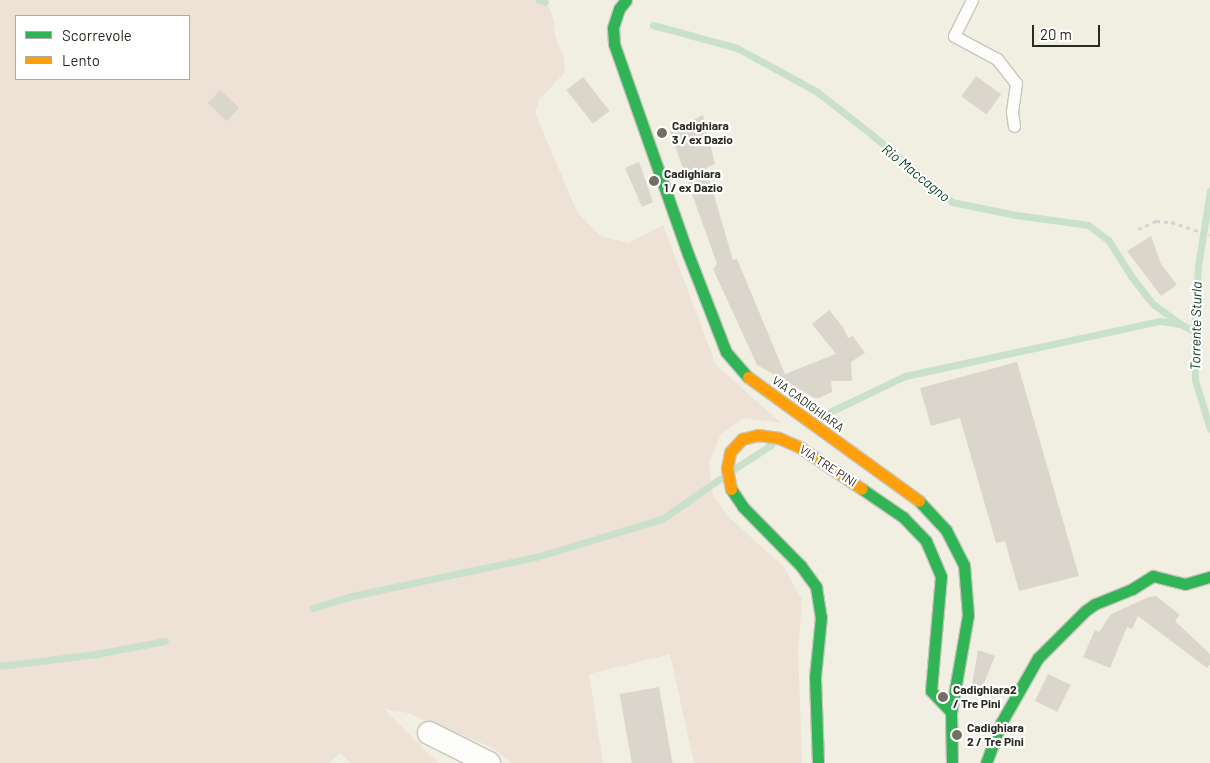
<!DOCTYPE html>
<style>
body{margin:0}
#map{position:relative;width:1210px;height:763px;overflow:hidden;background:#f1efe2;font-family:Barlow,sans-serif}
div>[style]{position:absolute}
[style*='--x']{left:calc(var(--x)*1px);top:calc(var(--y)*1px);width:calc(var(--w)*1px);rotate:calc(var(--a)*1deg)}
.green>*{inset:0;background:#eee1d5}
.stream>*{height:7px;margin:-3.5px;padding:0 3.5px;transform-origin:3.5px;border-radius:3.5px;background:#c9e0ca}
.building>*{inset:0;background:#dbd6cb;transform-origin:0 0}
.path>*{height:3px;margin-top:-1.5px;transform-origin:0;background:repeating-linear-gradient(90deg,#d5d4d0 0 4px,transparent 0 8px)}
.roads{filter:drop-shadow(1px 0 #c8c6bc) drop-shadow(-1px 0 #c8c6bc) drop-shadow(0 1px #c8c6bc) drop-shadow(0 -1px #c8c6bc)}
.lane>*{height:11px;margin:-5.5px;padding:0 5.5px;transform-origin:5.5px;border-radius:5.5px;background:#fdfdfb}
.street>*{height:22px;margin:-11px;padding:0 11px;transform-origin:11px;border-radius:11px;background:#fdfdfb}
.fast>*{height:11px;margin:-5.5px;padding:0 5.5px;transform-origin:5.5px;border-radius:5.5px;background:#30b455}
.slow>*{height:11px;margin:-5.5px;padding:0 5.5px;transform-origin:5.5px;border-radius:5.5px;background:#ff9f0a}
.dots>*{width:14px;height:14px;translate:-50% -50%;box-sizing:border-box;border:2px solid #fff;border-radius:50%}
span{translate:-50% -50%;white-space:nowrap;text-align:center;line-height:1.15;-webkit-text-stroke:4.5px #fff;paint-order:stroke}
.poi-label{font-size:12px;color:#2c2b22;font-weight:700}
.left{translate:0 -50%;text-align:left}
.street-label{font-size:12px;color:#2c2b22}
.water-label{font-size:14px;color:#0d4323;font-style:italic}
.legend{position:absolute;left:15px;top:15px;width:175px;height:65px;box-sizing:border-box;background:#fff;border:1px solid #abaaa7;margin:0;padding:6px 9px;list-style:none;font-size:15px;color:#2c2b22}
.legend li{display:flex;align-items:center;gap:10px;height:25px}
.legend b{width:25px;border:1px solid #abaaa7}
.scale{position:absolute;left:1032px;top:25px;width:68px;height:22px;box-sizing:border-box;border:2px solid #2c2b22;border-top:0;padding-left:6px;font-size:15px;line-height:18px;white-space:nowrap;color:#2c2b22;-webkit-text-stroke:4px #fff;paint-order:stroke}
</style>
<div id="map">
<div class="green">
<div style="clip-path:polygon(evenodd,0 0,541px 0,550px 9px,554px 22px,555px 36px,564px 59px,565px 72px,539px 100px,535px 113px,577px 212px,600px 236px,628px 243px,663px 225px,716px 365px,781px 423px,744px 418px,721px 434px,709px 462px,713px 496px,731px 519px,784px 567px,802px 600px,798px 649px,802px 763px,694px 763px,670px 654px,589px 674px,603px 763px,513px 763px,491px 747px,408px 713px,384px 709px,438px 763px,350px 763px,340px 753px,329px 763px,0 763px,0 0,16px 16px,189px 16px,189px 79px,16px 79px,16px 16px)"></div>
</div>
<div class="stream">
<div style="--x:539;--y:0;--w:6;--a:18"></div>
<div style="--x:653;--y:25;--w:87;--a:15.3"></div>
<div style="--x:737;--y:48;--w:90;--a:28.6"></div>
<div style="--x:816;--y:91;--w:70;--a:38"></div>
<div style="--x:871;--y:134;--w:106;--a:40"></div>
<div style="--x:952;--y:202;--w:65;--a:11.5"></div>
<div style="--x:1016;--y:215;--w:73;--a:7.9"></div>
<div style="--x:1088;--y:225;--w:26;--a:37"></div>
<div style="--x:1109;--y:241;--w:41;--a:57.8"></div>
<div style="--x:1131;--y:276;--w:36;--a:52"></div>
<div style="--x:1153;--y:304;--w:36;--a:36"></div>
<div style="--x:1182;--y:325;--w:13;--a:27"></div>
<div style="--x:1210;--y:191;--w:76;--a:99.1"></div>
<div style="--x:1198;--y:266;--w:65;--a:93.5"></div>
<div style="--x:1194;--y:331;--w:49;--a:88.8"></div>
<div style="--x:1195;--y:380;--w:51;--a:73"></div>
<div style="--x:815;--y:419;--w:100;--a:-25.5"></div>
<div style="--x:905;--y:376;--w:261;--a:-12.2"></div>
<div style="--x:1160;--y:321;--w:20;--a:9"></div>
<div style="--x:734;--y:469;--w:44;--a:-33"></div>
<div style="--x:313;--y:608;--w:41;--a:-17.1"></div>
<div style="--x:352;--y:596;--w:188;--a:-12"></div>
<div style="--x:536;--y:557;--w:132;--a:-16.8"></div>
<div style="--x:662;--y:519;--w:72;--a:-34.8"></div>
<div style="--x:0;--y:666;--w:97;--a:-7.1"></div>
<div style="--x:96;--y:654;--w:70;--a:-10.7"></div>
</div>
<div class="building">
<div style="left:976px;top:76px;width:31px;height:25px;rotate:36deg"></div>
<div style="left:583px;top:77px;width:43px;height:21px;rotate:52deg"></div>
<div style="left:220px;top:90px;width:26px;height:18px;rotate:43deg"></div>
<div style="clip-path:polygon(703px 115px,715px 164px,706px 168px,733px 260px,737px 259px,785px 374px,836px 354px,812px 324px,829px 310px,843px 327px,848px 338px,853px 336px,865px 353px,851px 362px,852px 381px,831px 381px,832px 392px,819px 398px,815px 398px,757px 365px,713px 269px,717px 264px,670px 132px)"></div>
<div style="clip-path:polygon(639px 162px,653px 202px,642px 207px,625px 168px)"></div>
<div style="clip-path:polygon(1151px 236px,1161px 264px,1177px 285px,1161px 296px,1127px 251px)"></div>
<div style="clip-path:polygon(1017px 362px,1079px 576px,1019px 591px,1005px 541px,996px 543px,960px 418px,931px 426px,920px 388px)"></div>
<div style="clip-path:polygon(1156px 596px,1180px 615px,1175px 621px,1210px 654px,1210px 665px,1207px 668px,1138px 616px,1132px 629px,1127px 627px,1110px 668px,1083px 657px,1095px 630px,1099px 632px,1111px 614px,1149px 597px)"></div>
<div style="clip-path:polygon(978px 650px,995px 656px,982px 688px,972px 685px)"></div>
<div style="left:1048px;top:674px;width:25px;height:30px;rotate:26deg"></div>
<div style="left:659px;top:687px;width:77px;height:40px;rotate:80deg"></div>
</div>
<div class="path">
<div style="--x:1138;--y:229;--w:20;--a:-24"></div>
<div style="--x:1156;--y:221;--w:15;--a:4"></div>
<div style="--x:1171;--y:222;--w:41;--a:18.4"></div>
</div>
<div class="roads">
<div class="lane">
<div style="--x:972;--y:0;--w:40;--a:116.6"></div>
<div style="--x:954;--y:36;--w:49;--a:28.1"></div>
<div style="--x:997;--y:59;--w:31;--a:52"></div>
<div style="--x:1016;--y:83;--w:29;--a:98"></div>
<div style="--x:1012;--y:112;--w:14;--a:82"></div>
</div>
<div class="street">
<div style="--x:429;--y:733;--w:67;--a:26.6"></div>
</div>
<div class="fast">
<div style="--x:626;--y:0;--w:11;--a:128"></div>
<div style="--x:619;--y:9;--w:20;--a:108"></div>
<div style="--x:613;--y:28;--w:16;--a:86"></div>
<div style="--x:614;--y:44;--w:223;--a:70.6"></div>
<div style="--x:688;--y:254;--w:105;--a:68.8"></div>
<div style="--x:726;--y:352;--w:33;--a:49"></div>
<div style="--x:731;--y:489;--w:22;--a:56"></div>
<div style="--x:743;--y:507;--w:83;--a:45.5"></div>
<div style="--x:801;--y:566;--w:26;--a:54"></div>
<div style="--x:816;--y:587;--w:30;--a:81"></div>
<div style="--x:821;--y:617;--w:60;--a:95.7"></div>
<div style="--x:815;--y:677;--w:86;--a:88"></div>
<div style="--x:862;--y:489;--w:50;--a:34.3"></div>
<div style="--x:903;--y:517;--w:33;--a:46"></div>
<div style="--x:926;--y:541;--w:38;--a:67"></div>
<div style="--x:941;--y:576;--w:115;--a:95"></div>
<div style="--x:931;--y:691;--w:29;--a:46"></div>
<div style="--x:919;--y:501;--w:40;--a:47"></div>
<div style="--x:946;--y:530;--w:39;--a:63"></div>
<div style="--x:964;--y:565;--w:50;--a:85.4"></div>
<div style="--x:968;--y:615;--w:98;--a:99.9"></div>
<div style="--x:951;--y:712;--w:51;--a:88.9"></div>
<div style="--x:986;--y:763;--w:43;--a:-69.4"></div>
<div style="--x:1001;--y:723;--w:75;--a:-60.4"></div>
<div style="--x:1038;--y:658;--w:66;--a:-45"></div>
<div style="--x:1085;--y:611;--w:12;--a:-35"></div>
<div style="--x:1095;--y:604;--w:40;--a:-22"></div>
<div style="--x:1132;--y:589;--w:25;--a:-32"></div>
<div style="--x:1153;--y:576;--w:33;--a:14"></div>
<div style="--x:1185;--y:584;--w:26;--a:-16"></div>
</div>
<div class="slow">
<div style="--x:748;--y:377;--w:211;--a:35.9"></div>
<div style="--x:731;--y:489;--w:21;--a:-101"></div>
<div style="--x:727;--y:468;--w:16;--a:-79"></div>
<div style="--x:730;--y:452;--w:18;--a:-47"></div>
<div style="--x:742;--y:439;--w:16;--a:-14"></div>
<div style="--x:758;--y:435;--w:21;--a:8"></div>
<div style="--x:779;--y:438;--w:24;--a:24"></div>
<div style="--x:801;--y:448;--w:73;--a:33.9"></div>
</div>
</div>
<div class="dots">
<div style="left:662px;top:133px;background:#717065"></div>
<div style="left:654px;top:181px;background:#717065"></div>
<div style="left:943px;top:697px;background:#717065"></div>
<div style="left:957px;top:735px;background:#717065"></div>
</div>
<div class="poi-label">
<span class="left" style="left:672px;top:133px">Cadighiara<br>3 / ex Dazio</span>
<span class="left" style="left:664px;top:181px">Cadighiara<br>1 / ex Dazio</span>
<span class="left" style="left:953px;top:697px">Cadighiara2<br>/ Tre Pini</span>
<span class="left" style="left:967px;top:735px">Cadighiara<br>2 / Tre Pini</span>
</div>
<div class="street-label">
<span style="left:808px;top:404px;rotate:36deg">VIA CADIGHIARA</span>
<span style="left:828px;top:466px;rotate:33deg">VIA TRE PINI</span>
</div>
<div class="water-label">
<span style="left:916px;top:173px;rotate:39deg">Rio Maccagno</span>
<span style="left:1196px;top:326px;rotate:-89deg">Torrente Sturla</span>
</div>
<ul class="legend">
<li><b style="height:6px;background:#30b455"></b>Scorrevole</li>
<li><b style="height:6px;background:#ff9f0a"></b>Lento</li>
</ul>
<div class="scale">20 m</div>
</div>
